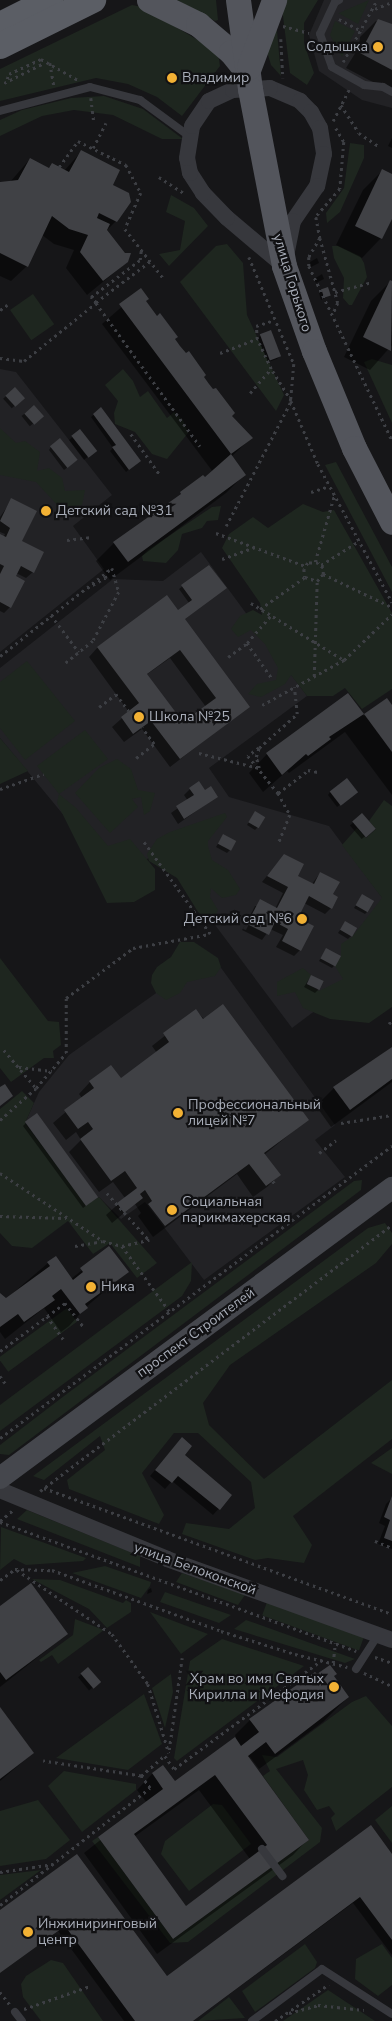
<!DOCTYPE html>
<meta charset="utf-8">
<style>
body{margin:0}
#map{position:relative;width:392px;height:2021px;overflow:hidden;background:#161618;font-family:"Nunito Sans",sans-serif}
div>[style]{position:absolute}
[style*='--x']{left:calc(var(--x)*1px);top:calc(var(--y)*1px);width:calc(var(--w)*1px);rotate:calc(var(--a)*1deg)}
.built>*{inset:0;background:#222225}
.green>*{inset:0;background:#1e261f;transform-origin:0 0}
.shadow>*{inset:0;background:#0007;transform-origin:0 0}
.building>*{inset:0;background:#404145;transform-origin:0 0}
.path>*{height:2.5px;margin-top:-1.25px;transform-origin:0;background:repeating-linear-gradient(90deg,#3d3f44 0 2.5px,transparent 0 6.5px)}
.service>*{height:8px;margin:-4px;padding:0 4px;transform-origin:4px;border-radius:4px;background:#37383d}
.minor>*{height:16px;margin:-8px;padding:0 8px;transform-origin:8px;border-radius:8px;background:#37383d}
.secondary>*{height:22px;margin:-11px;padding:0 11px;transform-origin:11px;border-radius:11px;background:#45474d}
.primary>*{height:25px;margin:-12.5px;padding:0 12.5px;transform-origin:12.5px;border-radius:12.5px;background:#53555c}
.trunk>*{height:26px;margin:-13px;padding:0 13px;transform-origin:13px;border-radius:13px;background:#5b5e65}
.dots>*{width:14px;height:14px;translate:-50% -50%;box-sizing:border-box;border:2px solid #111113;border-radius:50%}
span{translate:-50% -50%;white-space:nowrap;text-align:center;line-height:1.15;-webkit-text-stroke:4.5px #111113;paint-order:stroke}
.poi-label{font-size:14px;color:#a8adb8}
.right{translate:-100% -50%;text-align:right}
.left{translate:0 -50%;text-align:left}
.street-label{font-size:14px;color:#a8adb8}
</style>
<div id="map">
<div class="built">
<div style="clip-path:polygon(324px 0,392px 0,392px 108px,362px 100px,319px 71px,309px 35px)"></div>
<div style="clip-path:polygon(0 369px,16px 372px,112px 495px,73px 526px,104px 569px,0 652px)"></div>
<div style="clip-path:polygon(201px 552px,307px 696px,209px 768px,229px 797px,329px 826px,392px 911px,392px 953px,292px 1028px,159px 850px,118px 881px,0 738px,0 668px,113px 579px,163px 581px)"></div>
<div style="clip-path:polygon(211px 954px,335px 1125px,315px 1140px,345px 1177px,204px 1280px,145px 1202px,121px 1219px,99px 1197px,87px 1206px,25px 1123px,39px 1092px,69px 1055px)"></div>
</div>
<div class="green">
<div style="clip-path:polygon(177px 0,216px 0,218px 20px,215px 21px)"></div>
<div style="clip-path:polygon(286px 0,318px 0,304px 23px,304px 43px,314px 73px,307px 85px,290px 73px,282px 8px)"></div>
<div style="clip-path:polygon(369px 0,358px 24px,338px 13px,339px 13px)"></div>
<div style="clip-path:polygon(132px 5px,142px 7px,218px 52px,220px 66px,182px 116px,157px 97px,128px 84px,96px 78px,0 101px,0 69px)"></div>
<div style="clip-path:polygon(276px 19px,281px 76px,271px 65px,265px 45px)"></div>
<div style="clip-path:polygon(335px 21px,355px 31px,342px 57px,330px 35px)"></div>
<div style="clip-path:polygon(104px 96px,143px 109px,183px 139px,162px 139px,113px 115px,74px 110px,42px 116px,0 136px,0 120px,22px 110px,71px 98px)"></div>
<div style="clip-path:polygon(350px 143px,364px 145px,364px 158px,340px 212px,327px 223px,326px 213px,344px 188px)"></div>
<div style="clip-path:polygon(171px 195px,194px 208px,208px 226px,169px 266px,159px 254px,180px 250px,185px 221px,166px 212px)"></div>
<div style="clip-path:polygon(227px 244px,243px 263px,247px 315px,284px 395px,276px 411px,180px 282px,216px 246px)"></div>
<div style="clip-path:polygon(332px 246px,338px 246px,360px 256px,364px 263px,367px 277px,352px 305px,349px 305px,343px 298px,344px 278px,334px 258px)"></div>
<div style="left:33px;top:294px;width:37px;height:28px;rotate:55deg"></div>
<div style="clip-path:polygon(372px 359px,392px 365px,392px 423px,364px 362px)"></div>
<div style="clip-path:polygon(123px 369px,133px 381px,140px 397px,148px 391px,167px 418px,174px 412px,183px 420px,188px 433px,167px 459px,152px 454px,135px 432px,115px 424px,114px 413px,118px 401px,105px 385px)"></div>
<div style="clip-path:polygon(0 428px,16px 443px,25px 441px,40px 452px,37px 471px,49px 468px,62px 478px,65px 491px,85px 490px,82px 505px,60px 508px,36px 482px,0 475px)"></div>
<div style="clip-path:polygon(336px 462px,392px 567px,392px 592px,325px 465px)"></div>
<div style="clip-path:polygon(303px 504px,323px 512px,334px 510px,392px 613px,392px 689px,362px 709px,345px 688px,333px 696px,307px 696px,291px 675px,285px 684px,261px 697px,248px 694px,257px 684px,276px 680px,278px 668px,265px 644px,251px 630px,238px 637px,231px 629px,240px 616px,253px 610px,262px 615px,260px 603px,222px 548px,229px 534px,253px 517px,268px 528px)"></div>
<div style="clip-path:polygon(221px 506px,218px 520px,207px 521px,202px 528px,182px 534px,178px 550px,166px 563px,143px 561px,142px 556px,148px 550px,212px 507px)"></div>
<div style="clip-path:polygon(27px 661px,75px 721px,25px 760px,0 728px,0 682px)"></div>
<div style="clip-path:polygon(85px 730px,108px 759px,59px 794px,76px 808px,108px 846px,130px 839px,155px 869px,155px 890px,134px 902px,107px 903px,57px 803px,59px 794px,37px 766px)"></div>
<div style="clip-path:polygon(0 738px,28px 771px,0 784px)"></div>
<div style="clip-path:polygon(117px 759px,131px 769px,138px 790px,155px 793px,150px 811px,144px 815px,141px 797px,132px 799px,138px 807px,110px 833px,75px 793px,99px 768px)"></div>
<div style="clip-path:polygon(384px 800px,392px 806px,392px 1007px,369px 1023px,330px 1019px,303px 1008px,295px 992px,277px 996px,277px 982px,303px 968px,311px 975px,306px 984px,319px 991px,343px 979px,335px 966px,341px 956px,341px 944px,352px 937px,382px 898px,342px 845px,357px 828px,366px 838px,376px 829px,369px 821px)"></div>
<div style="clip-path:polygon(225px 813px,227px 817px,208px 841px,208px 846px,212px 860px,228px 870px,240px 889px,236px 895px,222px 898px,211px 888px,210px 897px,218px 910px,214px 918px,208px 920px,198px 912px,177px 878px,149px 861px,147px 854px,157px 839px,170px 832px)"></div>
<div style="clip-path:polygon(180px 942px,194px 942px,218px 958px,221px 967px,215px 976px,187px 982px,180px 993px,166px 1000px,156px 993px,151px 983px,152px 975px,157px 967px,171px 957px)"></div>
<div style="clip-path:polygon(0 958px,48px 1021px,59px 1022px,61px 1045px,53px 1051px,54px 1058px,44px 1058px,11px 1082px,0 1068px)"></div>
<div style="clip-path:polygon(22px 1091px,34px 1103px,25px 1123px,86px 1205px,99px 1197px,157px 1263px,137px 1278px,110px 1243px,93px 1254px,68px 1221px,32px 1248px,12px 1246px,0 1233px,0 1109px)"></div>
<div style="clip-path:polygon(362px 1180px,361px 1190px,9px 1455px,0 1454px,0 1445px,64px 1396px,354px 1181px)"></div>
<div style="clip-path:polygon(385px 1223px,392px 1233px,392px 1244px,376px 1263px,230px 1365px,203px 1403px,209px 1425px,264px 1479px,392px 1380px,392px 1439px,293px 1516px,312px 1545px,304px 1563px,268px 1558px,255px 1560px,182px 1534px,186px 1523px,229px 1529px,255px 1508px,251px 1482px,198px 1433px,174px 1433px,142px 1473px,164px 1515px,159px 1524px,69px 1489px,67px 1480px,105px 1450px,100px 1436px,44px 1480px,33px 1476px,368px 1228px)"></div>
<div style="clip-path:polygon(192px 1262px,191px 1281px,182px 1296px,0 1431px,0 1405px)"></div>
<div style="left:67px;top:1308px;width:17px;height:85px;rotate:54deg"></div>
<div style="clip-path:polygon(392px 1448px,392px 1474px,371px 1463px)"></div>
<div style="clip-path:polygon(27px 1510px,140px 1556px,140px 1567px,17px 1519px)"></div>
<div style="clip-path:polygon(1px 1527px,86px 1558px,83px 1561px,26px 1565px,14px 1559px,0 1570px)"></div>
<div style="clip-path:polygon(105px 1566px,151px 1582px,150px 1586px,141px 1598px,72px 1573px)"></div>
<div style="clip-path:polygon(182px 1573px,245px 1595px,238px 1605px,176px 1582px)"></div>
<div style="clip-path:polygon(32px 1579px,60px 1580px,123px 1603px,126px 1600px,131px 1603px,131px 1612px,107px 1628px,89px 1609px)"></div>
<div style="clip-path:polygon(165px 1592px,231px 1615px,219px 1623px,160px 1602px)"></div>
<div style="left:267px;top:1602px;width:103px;height:14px;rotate:20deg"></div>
<div style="clip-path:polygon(150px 1612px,208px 1634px,181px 1654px)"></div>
<div style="clip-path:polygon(75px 1619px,104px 1630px,58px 1664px,52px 1655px,41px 1662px,39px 1660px,73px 1635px)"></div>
<div style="clip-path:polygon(246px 1620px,355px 1659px,345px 1663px,234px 1629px)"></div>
<div style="clip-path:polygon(222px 1639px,304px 1666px,177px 1761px,174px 1758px,190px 1661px)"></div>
<div style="clip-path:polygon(171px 1674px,173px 1692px,165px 1728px,152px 1688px)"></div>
<div style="clip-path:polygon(144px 1694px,162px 1744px,128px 1770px,56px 1758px)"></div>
<div style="clip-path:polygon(366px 1696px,392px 1726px,392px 1787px,336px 1831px,331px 1818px,335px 1814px,329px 1806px,317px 1810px,304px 1790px,308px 1775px,303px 1760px,276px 1769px,322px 1828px,320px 1842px,188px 1942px,170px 1943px,92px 1841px,98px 1837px,173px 1939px,309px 1840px,263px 1776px,270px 1771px,262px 1755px,277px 1757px,352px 1702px)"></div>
<div style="clip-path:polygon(64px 1771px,136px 1784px,136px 1790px,82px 1832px,48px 1786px)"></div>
<div style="clip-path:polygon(38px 1800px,70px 1840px,46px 1859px,0 1866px,0 1811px)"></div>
<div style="clip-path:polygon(213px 1804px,222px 1805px,251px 1844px,189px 1891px,161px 1854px,165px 1841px)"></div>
<div style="clip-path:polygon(392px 1806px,392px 1843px,375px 1820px)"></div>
<div style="clip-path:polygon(41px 1870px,0 1900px,0 1875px)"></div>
<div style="clip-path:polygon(305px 1944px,317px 1962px,315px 1968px,255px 2012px,242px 1991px)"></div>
<div style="clip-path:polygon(382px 1944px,392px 1958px,392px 1985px,378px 1996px,355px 1979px,356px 1959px)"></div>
<div style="clip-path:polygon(51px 1960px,63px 1963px,103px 2021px,41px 2021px,23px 1997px,21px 1984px,26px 1976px)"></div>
<div style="clip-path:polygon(328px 1990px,375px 2021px,283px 2021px)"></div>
<div style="clip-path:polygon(229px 1997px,245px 2018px,198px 2021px)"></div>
</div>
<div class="shadow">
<div style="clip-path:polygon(376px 21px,392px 26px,392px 92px,346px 68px,359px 47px,360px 37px)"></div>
<div style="clip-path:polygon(392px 138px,392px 148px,388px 146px)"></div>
<div style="clip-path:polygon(81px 152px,111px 186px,116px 221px,106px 231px,127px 262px,87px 295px,66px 268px,74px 250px,54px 244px,42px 235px,27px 266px,11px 281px,0 276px,0 184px,10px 182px,30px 159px,48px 169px,52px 165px,64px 171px)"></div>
<div style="clip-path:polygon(383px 170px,392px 175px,392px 216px,381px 238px,362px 258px,336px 245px,363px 190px)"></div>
<div style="clip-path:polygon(317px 258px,319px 263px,311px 267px,310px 262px)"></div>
<div style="clip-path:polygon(322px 274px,324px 279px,316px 283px,314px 279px)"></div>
<div style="clip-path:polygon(390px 282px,392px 345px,370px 370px,344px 357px,371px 301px)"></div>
<div style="clip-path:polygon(141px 290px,145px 301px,230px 416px,251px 438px,231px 457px,244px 475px,226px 493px,110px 580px,96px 561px,114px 543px,213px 472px,102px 324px)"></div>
<div style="clip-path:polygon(322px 290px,330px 295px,321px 300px,319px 293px)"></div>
<div style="clip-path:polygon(261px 335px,280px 356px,277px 359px,268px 362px,258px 338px)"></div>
<div style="left:15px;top:388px;width:13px;height:16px;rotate:48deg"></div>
<div style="left:34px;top:406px;width:13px;height:16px;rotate:51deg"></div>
<div style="clip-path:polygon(101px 409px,137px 463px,126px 472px,110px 451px,113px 448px,91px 417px)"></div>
<div style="clip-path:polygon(80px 431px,92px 453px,84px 460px,69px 440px)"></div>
<div style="clip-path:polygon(51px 447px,73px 463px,64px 470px,49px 450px)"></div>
<div style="clip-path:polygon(12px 500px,20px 541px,33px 572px,26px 578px,16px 573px,10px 607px,4px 613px,0 611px,0 536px,3px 538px,5px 534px,0 532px,0 517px)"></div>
<div style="clip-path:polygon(evenodd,209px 566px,183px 619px,248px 707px,170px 767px,142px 729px,124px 742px,112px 727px,129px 712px,89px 657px,98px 647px,178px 612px,189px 603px,179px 589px,209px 566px,170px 658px,206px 707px,183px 724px,146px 675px,170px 658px)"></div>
<div style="clip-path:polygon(348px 695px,364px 716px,386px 700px,392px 707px,392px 795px,345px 732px,289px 773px,287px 771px,263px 792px,249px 773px,267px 754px)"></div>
<div style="clip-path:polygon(190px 789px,216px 797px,178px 824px,171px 813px,188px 801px,184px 795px)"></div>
<div style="clip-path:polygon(330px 792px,354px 794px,337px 807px,328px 795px)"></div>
<div style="clip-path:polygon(255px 812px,258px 827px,255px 830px,247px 825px)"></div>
<div style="left:362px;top:815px;width:18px;height:16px;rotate:49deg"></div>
<div style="clip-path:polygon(221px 839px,230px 850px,227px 853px,216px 847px)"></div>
<div style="clip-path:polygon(evenodd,284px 855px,296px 876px,312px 884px,320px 873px,331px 908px,325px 914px,304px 903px,296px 918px,300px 950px,294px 956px,276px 947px,283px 935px,270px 929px,262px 940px,242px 930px,260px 901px,275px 909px,283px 893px,262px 882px,284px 855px,255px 906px,258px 906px,246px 930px,243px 929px,255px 906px)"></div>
<div style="clip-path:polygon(362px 896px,368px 911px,365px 914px,354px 908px)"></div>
<div style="clip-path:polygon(345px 923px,351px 936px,348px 939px,338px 933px)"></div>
<div style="clip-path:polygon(326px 950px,334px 966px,332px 968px,319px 961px)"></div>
<div style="clip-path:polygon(311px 976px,318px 990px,315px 993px,304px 987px)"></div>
<div style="clip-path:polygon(196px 1011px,307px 1120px,264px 1155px,279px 1175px,267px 1187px,253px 1197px,237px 1174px,153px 1237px,138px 1216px,141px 1213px,135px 1204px,112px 1223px,106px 1215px,125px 1198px,113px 1182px,99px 1192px,69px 1152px,81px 1140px,76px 1132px,66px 1140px,53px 1123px,82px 1098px,79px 1094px,90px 1082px,121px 1080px,157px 1053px,152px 1046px)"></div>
<div style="clip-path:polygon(392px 1047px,392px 1082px,331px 1127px,316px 1106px,334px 1088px)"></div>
<div style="clip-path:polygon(26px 1123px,95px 1199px,83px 1208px,23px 1126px)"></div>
<div style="clip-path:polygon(109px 1248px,127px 1272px,86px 1307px,69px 1326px,61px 1332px,44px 1308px,5px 1339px,0 1332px,0 1295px,6px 1299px,48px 1263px,71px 1279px)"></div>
<div style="clip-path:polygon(176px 1445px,183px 1455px,231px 1495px,213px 1515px,172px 1481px,165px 1489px,150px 1476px)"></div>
<div style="clip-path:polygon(392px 1498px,392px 1549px,378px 1544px,385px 1526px,379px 1523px,386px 1504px)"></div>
<div style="clip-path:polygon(151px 1588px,152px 1592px,147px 1594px,148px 1590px)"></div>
<div style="clip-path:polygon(0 1608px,67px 1634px,0 1687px)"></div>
<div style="left:88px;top:1669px;width:17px;height:13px;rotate:50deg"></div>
<div style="clip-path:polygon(evenodd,317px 1676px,332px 1676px,348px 1697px,323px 1722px,259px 1769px,250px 1757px,248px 1758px,308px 1839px,293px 1855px,157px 1954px,84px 1853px,147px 1803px,137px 1790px,152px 1774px,162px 1767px,174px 1783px,236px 1738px,235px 1735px,250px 1720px,317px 1676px,199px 1790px,250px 1859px,186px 1907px,134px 1837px,199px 1790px)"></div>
<div style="clip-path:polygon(0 1709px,33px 1753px,0 1781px)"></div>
<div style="clip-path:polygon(77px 1856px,167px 1977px,392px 1856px,392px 1955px,353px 1903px,193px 2021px,124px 2021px,58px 1931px,0 1973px,0 1912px)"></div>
</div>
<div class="building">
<div style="clip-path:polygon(378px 19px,392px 24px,392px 70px,360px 53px)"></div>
<div style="clip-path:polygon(81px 150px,120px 170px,113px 185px,129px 193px,131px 202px,117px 222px,99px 213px,97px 218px,110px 224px,107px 230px,125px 253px,131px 253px,128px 262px,103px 281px,80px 252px,88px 235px,69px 229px,52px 216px,28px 267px,0 253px,0 182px,18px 180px,30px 158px,49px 168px,52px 163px,69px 172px)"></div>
<div style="clip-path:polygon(382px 169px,392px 174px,392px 219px,382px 239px,355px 226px)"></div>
<div style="clip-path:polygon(390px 280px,392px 281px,391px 351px,363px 337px)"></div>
<div style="left:328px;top:287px;width:9px;height:7px;rotate:72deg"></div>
<div style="clip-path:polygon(141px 288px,149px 299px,146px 301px,157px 316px,160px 313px,178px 337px,175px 339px,180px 346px,186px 353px,189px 351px,206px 375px,204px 377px,209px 384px,213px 389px,216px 388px,235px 413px,232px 416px,253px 438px,231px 454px,119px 304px)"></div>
<div style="left:271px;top:330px;width:28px;height:12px;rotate:69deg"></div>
<div style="left:15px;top:387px;width:15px;height:13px;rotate:48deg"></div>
<div style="left:34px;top:405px;width:15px;height:13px;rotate:48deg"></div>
<div style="clip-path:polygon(101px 407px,141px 461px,129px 470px,112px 447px,116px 445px,93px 414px)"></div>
<div style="left:80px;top:429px;width:28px;height:11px;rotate:52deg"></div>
<div style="left:60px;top:438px;width:28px;height:13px;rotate:51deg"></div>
<div style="clip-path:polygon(231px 454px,246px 475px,128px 562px,113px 542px,181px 494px,180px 492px,203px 475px,205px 477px)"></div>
<div style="clip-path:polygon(11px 498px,37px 511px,22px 541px,44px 552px,34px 573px,21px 566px,16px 576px,25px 581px,11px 608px,0 602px,0 574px,4px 566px,0 564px,0 534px,6px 537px,10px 528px,0 521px)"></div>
<div style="clip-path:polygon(evenodd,209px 565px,227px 588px,185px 619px,250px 707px,180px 759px,151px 721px,133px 734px,121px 717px,139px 703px,97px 647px,167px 595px,178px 610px,192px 600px,181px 585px,209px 565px,180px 650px,216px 698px,183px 722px,147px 674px,180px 650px)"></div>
<div style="clip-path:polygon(348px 693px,364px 714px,329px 737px,331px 739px,308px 756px,306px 754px,282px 775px,266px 753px)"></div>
<div style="clip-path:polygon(387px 698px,392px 705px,392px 752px,364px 714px)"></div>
<div style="left:347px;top:778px;width:18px;height:22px;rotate:52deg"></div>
<div style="clip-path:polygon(199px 781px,205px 790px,211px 786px,218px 797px,184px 819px,176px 806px,194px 795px,189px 788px)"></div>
<div style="left:255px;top:811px;width:12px;height:13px;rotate:31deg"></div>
<div style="left:362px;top:813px;width:21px;height:13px;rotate:49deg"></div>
<div style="left:223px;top:834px;width:15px;height:11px;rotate:28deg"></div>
<div style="clip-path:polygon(284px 854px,304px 864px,298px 876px,314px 884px,320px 872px,340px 882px,333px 894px,338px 897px,332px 909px,309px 896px,298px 918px,314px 926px,301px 951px,282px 941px,288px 929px,275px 922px,269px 935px,247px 924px,260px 899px,277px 908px,288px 887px,267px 876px)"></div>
<div style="left:362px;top:894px;width:14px;height:13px;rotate:30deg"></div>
<div style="left:345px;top:921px;width:14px;height:10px;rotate:30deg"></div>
<div style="left:326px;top:948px;width:17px;height:12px;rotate:28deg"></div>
<div style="left:311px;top:975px;width:14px;height:10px;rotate:25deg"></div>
<div style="clip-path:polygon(223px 1004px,309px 1120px,264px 1153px,281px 1175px,266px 1186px,249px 1164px,165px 1226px,148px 1204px,152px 1201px,145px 1190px,140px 1194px,143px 1198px,124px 1213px,117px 1203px,137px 1188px,125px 1171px,111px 1181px,80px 1139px,93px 1129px,88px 1122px,78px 1129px,64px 1110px,94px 1088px,89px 1081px,111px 1065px,121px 1078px,169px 1042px,163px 1033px,196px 1009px,203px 1019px)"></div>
<div style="clip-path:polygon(392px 1047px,392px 1079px,350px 1110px,333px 1087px)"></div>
<div style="clip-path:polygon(5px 1084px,13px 1096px,0 1106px,0 1087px)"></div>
<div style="left:37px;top:1113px;width:104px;height:15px;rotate:54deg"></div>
<div style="clip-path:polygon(109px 1246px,129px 1272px,85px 1304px,88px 1308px,80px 1314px,61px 1289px,52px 1296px,55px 1300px,24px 1322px,18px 1314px,0 1327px,0 1293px,6px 1298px,50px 1266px,47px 1262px,56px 1256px,73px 1280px,83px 1272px,80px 1268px)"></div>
<div style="clip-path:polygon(182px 1437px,192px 1446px,185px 1455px,232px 1495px,220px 1510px,178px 1476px,172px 1483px,155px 1470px)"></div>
<div style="clip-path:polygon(392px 1496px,392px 1541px,384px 1538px,390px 1520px,384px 1517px)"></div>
<div style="clip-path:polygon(31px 1583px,68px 1634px,6px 1680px,0 1672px,0 1606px)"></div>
<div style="clip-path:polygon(evenodd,330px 1665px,337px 1674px,334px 1676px,349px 1697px,275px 1754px,266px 1742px,248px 1756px,309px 1840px,173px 1939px,98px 1837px,163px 1789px,152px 1773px,163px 1765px,175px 1781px,235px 1737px,241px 1746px,259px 1732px,249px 1719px,315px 1672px,317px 1674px,330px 1665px,215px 1775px,267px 1845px,186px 1906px,134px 1834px,215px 1775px)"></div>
<div style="left:88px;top:1667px;width:20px;height:10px;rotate:49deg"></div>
<div style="clip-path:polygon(0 1707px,34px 1753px,0 1779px)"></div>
<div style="clip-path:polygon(371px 1825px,392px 1854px,392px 1940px,360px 1897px,193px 2021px,135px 2021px,65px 1926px,0 1973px,0 1910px,77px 1854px,167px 1976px)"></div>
</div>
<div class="path">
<div style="--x:375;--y:9;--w:18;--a:-22"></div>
<div style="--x:339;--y:19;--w:26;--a:28"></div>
<div style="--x:283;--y:26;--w:27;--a:15"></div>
<div style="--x:281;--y:39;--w:39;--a:87"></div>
<div style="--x:343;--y:62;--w:71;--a:-61.3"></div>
<div style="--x:50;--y:63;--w:23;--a:80"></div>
<div style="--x:7;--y:79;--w:5;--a:-68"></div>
<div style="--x:9;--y:74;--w:35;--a:-25"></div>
<div style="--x:41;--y:59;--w:43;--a:29.6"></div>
<div style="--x:4;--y:83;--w:45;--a:-26.6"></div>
<div style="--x:91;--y:98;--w:23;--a:83"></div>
<div style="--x:341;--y:105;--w:33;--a:57"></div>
<div style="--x:359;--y:133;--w:23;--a:34"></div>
<div style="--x:333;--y:121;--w:37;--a:-63"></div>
<div style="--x:336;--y:128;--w:16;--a:60"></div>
<div style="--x:344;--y:142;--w:47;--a:94.9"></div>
<div style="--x:340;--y:189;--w:37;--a:131"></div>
<div style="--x:316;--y:217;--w:21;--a:79"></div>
<div style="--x:320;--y:238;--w:22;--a:120"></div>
<div style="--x:309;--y:257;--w:9;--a:90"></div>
<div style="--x:309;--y:266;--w:193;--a:64.5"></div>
<div style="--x:93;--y:148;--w:28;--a:-63"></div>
<div style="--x:59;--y:167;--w:32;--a:-54"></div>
<div style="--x:78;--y:141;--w:54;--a:26.6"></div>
<div style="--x:126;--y:165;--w:32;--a:62"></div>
<div style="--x:141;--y:193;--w:39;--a:114"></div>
<div style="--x:125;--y:229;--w:63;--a:52"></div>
<div style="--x:159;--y:177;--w:31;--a:33"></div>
<div style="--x:320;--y:238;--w:67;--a:74.5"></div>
<div style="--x:338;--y:303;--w:12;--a:114"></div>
<div style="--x:249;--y:257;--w:116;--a:67.2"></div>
<div style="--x:294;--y:364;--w:37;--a:95"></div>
<div style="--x:291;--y:401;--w:69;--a:66.8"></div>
<div style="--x:318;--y:464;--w:157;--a:61.8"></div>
<div style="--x:150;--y:262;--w:68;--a:142.8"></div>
<div style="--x:96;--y:303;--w:177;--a:54"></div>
<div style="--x:335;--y:292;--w:38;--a:-15"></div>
<div style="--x:0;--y:310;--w:9;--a:-36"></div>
<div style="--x:220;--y:353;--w:40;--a:-21"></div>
<div style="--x:257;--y:339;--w:13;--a:-94"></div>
<div style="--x:256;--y:326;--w:19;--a:-18"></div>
<div style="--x:0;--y:358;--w:24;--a:7"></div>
<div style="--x:24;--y:361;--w:92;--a:-38.9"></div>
<div style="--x:96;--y:303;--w:8;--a:-130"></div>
<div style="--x:91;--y:297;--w:61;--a:-37.1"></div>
<div style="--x:140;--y:260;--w:9;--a:-84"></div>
<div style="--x:250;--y:393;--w:32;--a:-49"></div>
<div style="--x:271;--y:369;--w:33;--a:-115"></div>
<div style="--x:131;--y:434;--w:50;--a:54.7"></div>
<div style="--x:311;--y:492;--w:19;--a:-18"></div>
<div style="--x:226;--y:526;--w:141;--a:-62.5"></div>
<div style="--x:291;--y:401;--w:38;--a:-122"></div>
<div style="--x:216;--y:533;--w:95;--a:20.3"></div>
<div style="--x:67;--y:540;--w:23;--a:-7"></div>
<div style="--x:222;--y:559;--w:35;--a:-20"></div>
<div style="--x:315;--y:562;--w:69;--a:-73.9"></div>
<div style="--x:321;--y:565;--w:45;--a:-32.3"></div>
<div style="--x:323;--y:574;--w:76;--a:25.6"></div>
<div style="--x:87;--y:588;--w:21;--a:-29"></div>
<div style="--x:105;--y:578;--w:9;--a:-69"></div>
<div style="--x:251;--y:603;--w:109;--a:31.5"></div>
<div style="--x:260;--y:609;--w:55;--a:-35.4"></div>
<div style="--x:51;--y:615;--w:46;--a:52.9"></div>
<div style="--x:247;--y:643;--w:37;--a:-49"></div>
<div style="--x:0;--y:656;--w:142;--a:-38.2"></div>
<div style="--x:112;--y:568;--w:25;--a:74"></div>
<div style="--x:119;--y:592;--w:55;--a:118"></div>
<div style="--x:93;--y:641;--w:35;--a:141"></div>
<div style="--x:228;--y:657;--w:24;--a:-36"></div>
<div style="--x:247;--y:643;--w:42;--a:54.8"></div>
<div style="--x:314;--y:676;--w:95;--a:-88.2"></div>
<div style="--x:317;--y:581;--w:9;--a:-49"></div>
<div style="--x:323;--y:574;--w:6;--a:-90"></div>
<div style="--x:323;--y:568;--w:7;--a:-135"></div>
<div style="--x:318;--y:563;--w:10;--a:180"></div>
<div style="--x:308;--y:563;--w:7;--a:124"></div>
<div style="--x:304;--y:569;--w:8;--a:83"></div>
<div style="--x:305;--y:577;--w:13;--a:18"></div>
<div style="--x:262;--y:705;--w:94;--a:-28.8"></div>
<div style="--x:344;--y:660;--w:66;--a:-43.8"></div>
<div style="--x:99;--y:707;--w:21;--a:-37"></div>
<div style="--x:116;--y:694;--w:21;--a:53"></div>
<div style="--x:259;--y:748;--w:14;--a:144"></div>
<div style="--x:248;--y:756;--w:48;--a:51"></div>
<div style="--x:278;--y:793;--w:38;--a:-37"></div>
<div style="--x:308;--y:770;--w:10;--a:11"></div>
<div style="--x:199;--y:753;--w:62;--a:14"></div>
<div style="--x:259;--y:768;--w:11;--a:-105"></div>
<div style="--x:256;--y:757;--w:9;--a:-72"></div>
<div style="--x:259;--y:748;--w:51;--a:-41.8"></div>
<div style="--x:297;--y:714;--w:27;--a:-96"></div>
<div style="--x:136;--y:758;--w:23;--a:-38"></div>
<div style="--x:154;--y:744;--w:20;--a:-127"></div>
<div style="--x:0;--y:789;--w:46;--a:-19.2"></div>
<div style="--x:278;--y:793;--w:25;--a:61"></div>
<div style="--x:290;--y:815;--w:32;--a:112"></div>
<div style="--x:389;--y:1024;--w:6;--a:-59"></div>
<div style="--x:4;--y:1050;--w:50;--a:49.9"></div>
<div style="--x:19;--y:1067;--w:33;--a:7"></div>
<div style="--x:0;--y:1120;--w:48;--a:-41.6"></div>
<div style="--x:36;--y:1088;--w:46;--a:-49.4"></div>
<div style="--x:66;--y:1053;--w:55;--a:-90"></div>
<div style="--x:66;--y:998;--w:84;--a:-36.7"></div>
<div style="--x:133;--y:948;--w:78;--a:-10.3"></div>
<div style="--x:210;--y:934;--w:115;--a:-125.8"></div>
<div style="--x:341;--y:1123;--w:52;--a:-8.9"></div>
<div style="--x:319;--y:1153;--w:21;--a:-37"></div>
<div style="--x:0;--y:1173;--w:123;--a:33.4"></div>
<div style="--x:103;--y:1241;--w:20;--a:15"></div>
<div style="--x:122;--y:1246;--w:82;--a:54"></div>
<div style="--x:273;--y:1181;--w:6;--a:59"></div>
<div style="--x:107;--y:1193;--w:63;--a:48.2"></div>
<div style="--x:0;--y:1216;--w:66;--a:1.7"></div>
<div style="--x:75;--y:1246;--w:28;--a:-10"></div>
<div style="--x:122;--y:1246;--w:28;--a:-13"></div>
<div style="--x:47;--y:1316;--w:29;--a:55"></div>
<div style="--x:0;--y:1351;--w:81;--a:-36.4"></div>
<div style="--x:65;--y:1303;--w:29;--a:52"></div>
<div style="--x:0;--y:1376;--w:9;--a:54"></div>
<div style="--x:0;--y:1438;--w:489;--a:-36.7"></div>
<div style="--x:44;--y:1488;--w:370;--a:19.9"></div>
<div style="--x:40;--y:1491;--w:441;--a:-37.1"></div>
<div style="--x:0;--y:1521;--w:17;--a:-40"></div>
<div style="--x:0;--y:1522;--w:379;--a:19.9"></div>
<div style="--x:375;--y:1541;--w:18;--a:22"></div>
<div style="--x:17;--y:1570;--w:115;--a:34"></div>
<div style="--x:112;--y:1634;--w:62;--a:54.2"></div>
<div style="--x:148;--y:1684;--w:72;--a:73.1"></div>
<div style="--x:0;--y:1580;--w:19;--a:-36"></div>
<div style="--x:15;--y:1569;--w:37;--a:2"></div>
<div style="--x:52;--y:1570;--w:180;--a:19.8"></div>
<div style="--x:221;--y:1631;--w:77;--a:17.3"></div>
<div style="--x:295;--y:1654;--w:54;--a:14"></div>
<div style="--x:375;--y:1657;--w:18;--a:19"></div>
<div style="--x:333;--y:1663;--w:20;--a:-84"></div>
<div style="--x:364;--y:1673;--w:31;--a:25"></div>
<div style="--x:169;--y:1750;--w:93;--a:-82"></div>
<div style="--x:165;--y:1756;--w:16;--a:55"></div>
<div style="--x:174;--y:1769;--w:184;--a:-36.4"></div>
<div style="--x:141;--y:1776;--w:30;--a:-41"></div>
<div style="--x:0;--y:1872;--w:54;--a:-8.6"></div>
<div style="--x:0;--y:1905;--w:190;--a:-38"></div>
<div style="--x:150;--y:1788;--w:15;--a:-127"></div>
<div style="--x:141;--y:1776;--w:99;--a:-171.3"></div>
<div style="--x:0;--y:1992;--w:16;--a:52"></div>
<div style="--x:24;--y:2009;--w:70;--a:-19.2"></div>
<div style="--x:289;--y:2013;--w:30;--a:-15"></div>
<div style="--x:318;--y:2005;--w:46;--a:6.2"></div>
<div style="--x:275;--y:2021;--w:65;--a:-34.4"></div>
</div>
<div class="service">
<div style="--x:339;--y:0;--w:4;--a:153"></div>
<div style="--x:335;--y:2;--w:35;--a:115"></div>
<div style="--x:320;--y:34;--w:35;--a:70"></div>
<div style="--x:332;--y:67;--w:37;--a:29"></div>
<div style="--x:364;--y:85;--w:19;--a:6"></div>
<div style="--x:383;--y:87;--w:10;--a:29"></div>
<div style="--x:0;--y:111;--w:93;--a:-14.9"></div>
<div style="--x:90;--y:87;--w:52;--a:14.6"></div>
<div style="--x:140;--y:100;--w:61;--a:36.3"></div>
<div style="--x:356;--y:1669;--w:40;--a:-57.1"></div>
<div style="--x:262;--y:1849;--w:34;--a:53"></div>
<div style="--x:15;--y:2012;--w:11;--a:52"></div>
<div style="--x:252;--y:2021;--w:87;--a:-36.6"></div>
<div style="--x:322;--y:1969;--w:83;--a:32.7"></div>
</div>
<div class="minor">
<div style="--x:270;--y:88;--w:33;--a:23"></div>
<div style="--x:300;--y:101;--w:16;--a:45"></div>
<div style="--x:311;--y:112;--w:18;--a:61"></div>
<div style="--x:320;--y:128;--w:26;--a:81"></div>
<div style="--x:324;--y:154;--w:33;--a:102"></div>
<div style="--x:317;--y:186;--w:42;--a:124.4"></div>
<div style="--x:293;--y:221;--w:46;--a:101.3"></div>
<div style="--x:284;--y:266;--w:75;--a:-139.9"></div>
<div style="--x:227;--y:218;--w:35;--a:-134"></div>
<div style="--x:203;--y:193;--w:24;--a:-123"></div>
<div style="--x:190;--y:173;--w:15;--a:-101"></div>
<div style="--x:187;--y:158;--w:32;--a:-81"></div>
<div style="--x:192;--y:126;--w:30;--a:-56"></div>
<div style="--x:209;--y:101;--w:26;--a:-25"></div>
<div style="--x:233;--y:90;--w:37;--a:-3"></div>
<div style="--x:0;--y:1490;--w:181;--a:22.4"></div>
<div style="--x:167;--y:1559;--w:239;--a:19.8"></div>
</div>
<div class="secondary">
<div style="--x:0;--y:1478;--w:488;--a:-36.5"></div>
</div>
<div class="primary">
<div style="--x:149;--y:0;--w:55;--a:26.1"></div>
<div style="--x:198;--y:24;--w:43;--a:40.3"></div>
<div style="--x:231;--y:52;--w:26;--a:51"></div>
<div style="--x:238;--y:0;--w:90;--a:82.3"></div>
<div style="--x:250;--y:89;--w:180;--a:79.1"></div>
<div style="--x:284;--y:266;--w:90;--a:70.6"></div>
<div style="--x:314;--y:351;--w:105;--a:67.6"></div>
<div style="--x:354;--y:448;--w:83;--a:62.8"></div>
<div style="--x:249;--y:67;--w:72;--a:-69.5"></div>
</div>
<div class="trunk">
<div style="--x:0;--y:25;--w:56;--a:-26.6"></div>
<div style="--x:0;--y:46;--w:104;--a:-26.3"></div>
</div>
<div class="dots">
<div style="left:378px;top:47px;background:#f2b134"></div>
<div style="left:172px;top:78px;background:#f2b134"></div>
<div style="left:46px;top:511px;background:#f2b134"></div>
<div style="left:139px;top:717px;background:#f2b134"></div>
<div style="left:302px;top:919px;background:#f2b134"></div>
<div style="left:178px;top:1113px;background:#f2b134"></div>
<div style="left:172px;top:1210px;background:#f2b134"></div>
<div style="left:91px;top:1287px;background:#f2b134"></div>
<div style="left:334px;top:1687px;background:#f2b134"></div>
<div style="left:28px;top:1932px;background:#f2b134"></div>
</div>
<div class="poi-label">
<span class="right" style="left:368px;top:47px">Содышка</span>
<span class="left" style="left:182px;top:78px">Владимир</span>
<span class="left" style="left:56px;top:511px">Детский сад №31</span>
<span class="left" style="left:149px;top:717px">Школа №25</span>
<span class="right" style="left:292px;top:919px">Детский сад №6</span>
<span class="left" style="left:188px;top:1113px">Профессиональный<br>лицей №7</span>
<span class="left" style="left:182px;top:1210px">Социальная<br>парикмахерская</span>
<span class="left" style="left:101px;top:1287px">Ника</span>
<span class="right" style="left:324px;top:1687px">Храм во имя Святых<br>Кирилла и Мефодия</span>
<span class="left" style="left:38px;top:1932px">Инжиниринговый<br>центр</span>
</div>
<div class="street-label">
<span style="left:292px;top:283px;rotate:73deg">улица Горького</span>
<span style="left:196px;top:1333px;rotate:-36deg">проспект Строителей</span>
<span style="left:195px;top:1569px;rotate:20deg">улица Белоконской</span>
</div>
</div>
